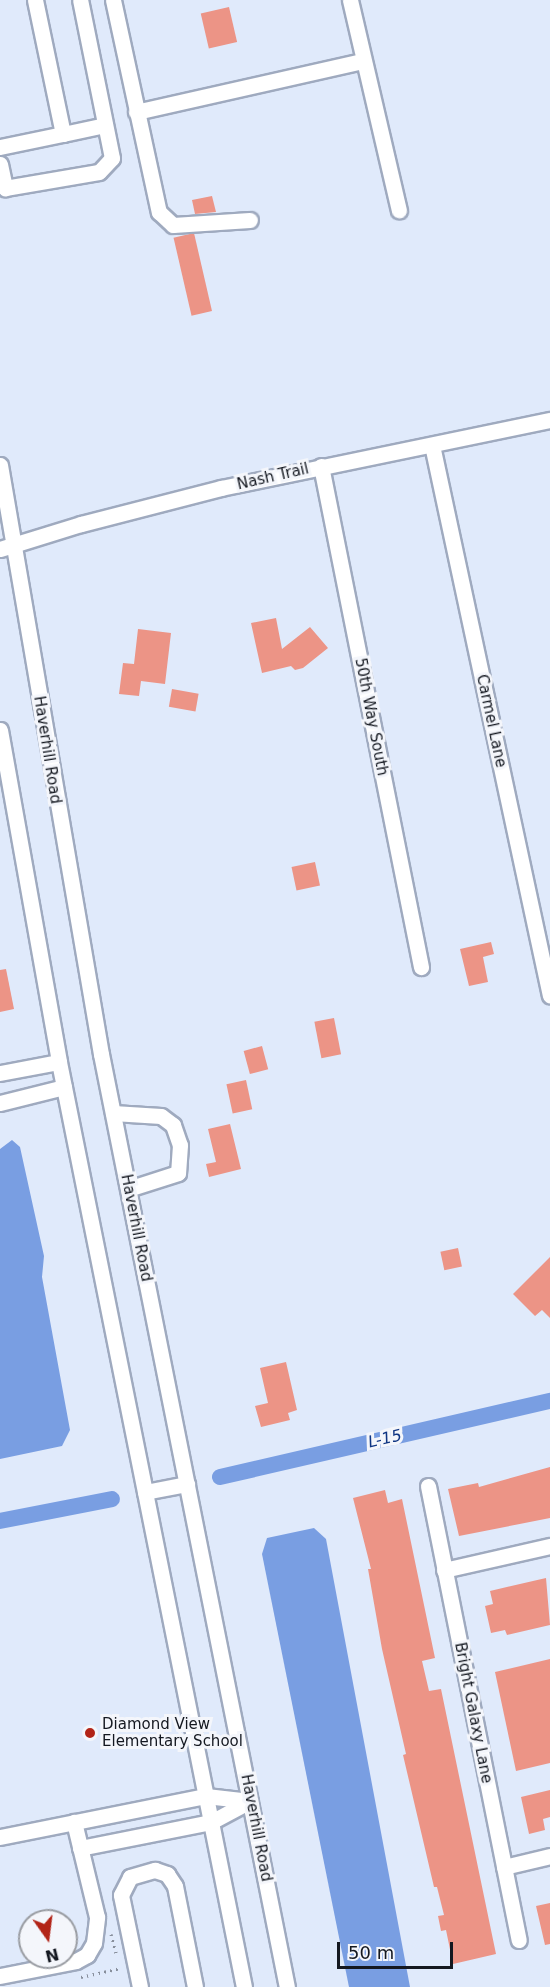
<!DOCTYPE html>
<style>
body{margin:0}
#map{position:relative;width:550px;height:1987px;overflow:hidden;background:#e0eafb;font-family:"DejaVu Sans",sans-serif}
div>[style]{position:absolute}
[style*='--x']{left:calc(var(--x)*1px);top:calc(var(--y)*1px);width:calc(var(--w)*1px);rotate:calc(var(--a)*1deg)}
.water>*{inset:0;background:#799ee2}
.canal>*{height:16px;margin:-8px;padding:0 8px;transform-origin:8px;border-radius:8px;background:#799ee2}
.building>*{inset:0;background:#ec9486;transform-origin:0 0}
.path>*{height:3px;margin-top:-1.5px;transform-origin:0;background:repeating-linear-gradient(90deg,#888f9c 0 1.5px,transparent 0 6px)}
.roads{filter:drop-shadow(2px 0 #9faabf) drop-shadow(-2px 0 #9faabf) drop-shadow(0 2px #9faabf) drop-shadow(0 -2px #9faabf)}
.minor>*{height:15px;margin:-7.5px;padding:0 7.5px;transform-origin:7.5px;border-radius:7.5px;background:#fff}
.dots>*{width:16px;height:16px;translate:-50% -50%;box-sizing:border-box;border:3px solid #f4f6fb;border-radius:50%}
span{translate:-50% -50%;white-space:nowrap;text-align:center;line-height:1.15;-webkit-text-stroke:6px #f4f6fb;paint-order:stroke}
.street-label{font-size:15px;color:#141820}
.poi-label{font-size:15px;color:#141820}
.left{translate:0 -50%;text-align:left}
.water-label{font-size:16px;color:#0f3583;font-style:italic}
.north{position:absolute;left:18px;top:1909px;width:60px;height:60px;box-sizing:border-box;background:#f4f6fb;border:2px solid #9a9da3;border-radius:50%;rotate:166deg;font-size:16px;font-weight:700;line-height:24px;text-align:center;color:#141820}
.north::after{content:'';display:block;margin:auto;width:21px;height:27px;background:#b22417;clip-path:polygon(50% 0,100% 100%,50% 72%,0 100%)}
.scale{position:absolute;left:337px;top:1942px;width:116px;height:27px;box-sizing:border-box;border:3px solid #141820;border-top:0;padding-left:8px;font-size:18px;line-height:21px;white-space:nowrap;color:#141820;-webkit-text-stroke:4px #f4f6fb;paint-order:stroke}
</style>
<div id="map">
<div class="water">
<div style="clip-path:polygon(12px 1140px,20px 1147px,44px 1256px,42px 1277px,70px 1430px,62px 1446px,0 1459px,0 1149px)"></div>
<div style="clip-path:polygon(314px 1528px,326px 1539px,410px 1987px,349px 1987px,262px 1554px,267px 1538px)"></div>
</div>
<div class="canal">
<div style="--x:220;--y:1477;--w:339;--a:-13"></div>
<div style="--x:0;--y:1521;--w:114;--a:-11.1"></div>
</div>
<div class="building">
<div style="left:229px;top:7px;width:36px;height:29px;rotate:77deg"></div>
<div style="clip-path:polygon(212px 196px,216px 212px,195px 214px,192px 200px)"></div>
<div style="left:194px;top:233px;width:80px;height:21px;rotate:77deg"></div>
<div style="clip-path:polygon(276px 618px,282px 649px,310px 627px,328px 648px,303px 668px,295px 670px,291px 666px,262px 673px,251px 623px)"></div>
<div style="clip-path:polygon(138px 629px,171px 633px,165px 684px,141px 681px,139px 696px,119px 694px,123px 663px,134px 664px)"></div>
<div style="left:172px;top:689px;width:27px;height:18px;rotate:10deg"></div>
<div style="left:315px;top:862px;width:24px;height:24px;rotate:78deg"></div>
<div style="clip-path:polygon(491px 942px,494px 954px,483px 957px,488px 982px,469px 986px,460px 949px)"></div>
<div style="clip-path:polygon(6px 969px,14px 1009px,0 1012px,0 970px)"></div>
<div style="left:334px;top:1018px;width:37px;height:20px;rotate:79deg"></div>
<div style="left:262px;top:1046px;width:24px;height:19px;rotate:75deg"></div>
<div style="left:246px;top:1080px;width:30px;height:20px;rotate:78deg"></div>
<div style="clip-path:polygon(230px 1124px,241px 1169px,209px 1177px,206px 1164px,216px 1162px,208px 1129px)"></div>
<div style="left:458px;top:1248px;width:19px;height:18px;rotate:78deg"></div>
<div style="clip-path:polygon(550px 1257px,550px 1318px,542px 1310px,535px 1316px,513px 1294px)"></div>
<div style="clip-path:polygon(286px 1362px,297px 1410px,288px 1413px,290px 1420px,261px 1427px,255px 1406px,268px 1403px,260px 1368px)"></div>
<div style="clip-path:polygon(550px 1467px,550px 1518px,459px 1536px,448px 1489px,478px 1483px,479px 1487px)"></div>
<div style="clip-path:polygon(385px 1490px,388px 1503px,402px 1499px,435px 1658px,422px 1661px,429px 1691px,441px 1689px,496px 1954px,453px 1964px,446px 1930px,441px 1931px,438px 1916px,444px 1915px,437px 1887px,434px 1887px,403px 1755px,406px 1754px,382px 1649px,368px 1569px,371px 1569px,353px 1498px)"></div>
<div style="clip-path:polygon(546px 1578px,550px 1625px,507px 1635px,505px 1630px,491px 1633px,485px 1606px,493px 1604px,490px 1591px)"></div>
<div style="clip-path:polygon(550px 1659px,550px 1763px,516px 1771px,495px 1672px)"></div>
<div style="clip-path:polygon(550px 1790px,550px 1817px,543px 1819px,545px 1830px,529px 1834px,521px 1797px)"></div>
<div style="clip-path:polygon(550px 1903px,550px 1944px,545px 1945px,536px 1906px)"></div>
</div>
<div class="path">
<div style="--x:111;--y:1934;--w:20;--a:75"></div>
<div style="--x:81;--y:1977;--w:41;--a:-12.7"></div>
</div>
<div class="roads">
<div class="minor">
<div style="--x:113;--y:0;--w:217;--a:77.8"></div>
<div style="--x:159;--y:212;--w:19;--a:43"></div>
<div style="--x:173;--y:225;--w:77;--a:-3.7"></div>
<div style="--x:350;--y:0;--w:216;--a:76.9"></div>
<div style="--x:136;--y:112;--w:233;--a:-12.7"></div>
<div style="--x:63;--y:134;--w:43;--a:-12.1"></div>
<div style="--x:0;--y:147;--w:64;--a:-11.7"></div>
<div style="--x:63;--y:134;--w:137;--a:-101.8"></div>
<div style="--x:0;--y:164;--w:25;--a:78"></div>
<div style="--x:5;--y:188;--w:95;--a:-9.7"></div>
<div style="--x:99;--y:172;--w:19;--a:-47"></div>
<div style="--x:112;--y:158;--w:161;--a:-101.4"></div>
<div style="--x:432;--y:445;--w:563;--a:77.91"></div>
<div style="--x:0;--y:465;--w:598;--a:80.27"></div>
<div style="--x:101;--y:1054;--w:951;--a:78.73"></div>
<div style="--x:321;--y:466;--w:511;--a:78.71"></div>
<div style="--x:0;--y:549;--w:85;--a:-17.2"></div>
<div style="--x:81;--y:524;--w:145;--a:-14.4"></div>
<div style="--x:221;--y:488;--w:336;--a:-11.7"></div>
<div style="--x:0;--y:730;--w:337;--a:79.9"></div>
<div style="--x:59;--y:1062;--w:943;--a:78.69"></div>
<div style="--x:0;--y:1073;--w:60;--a:-10.6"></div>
<div style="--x:0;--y:1103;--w:66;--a:-14"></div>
<div style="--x:113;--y:1113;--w:48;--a:3.6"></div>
<div style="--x:161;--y:1116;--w:15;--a:37"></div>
<div style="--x:173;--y:1125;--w:21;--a:71"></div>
<div style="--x:180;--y:1145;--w:28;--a:94"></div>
<div style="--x:178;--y:1173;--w:52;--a:162.3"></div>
<div style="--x:428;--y:1486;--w:463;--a:78.7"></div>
<div style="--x:145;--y:1492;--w:43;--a:-10.8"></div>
<div style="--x:444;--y:1570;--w:109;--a:-12.8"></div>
<div style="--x:0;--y:1837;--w:210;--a:-11.3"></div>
<div style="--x:206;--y:1796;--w:44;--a:6.5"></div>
<div style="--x:80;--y:1848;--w:134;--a:-11.2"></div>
<div style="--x:211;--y:1822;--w:44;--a:-28.3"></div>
<div style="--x:504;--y:1867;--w:47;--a:-13.4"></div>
<div style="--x:46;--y:1920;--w:1;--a:90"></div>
<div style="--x:0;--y:1976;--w:77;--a:-11.2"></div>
<div style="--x:76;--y:1961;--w:13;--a:-29"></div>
<div style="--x:87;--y:1955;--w:14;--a:-60"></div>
<div style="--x:94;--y:1943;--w:26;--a:-83"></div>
<div style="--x:97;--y:1917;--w:98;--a:-103.6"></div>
<div style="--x:140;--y:1987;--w:94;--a:-101.7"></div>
<div style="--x:121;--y:1895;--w:20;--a:-63"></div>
<div style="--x:130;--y:1877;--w:26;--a:-16"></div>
<div style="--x:155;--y:1870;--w:13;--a:18"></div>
<div style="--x:167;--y:1874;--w:14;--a:56"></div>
<div style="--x:175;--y:1886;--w:103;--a:78.8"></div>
</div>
</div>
<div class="dots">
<div style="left:90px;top:1733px;background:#b22417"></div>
</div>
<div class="street-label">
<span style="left:273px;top:477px;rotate:-13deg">Nash Trail</span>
<span style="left:371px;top:717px;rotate:79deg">50th Way South</span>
<span style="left:491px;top:721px;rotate:78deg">Carmel Lane</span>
<span style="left:47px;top:750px;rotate:81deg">Haverhill Road</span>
<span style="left:136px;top:1228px;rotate:79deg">Haverhill Road</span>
<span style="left:473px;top:1713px;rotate:79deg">Bright Galaxy Lane</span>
<span style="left:256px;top:1828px;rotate:79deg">Haverhill Road</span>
</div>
<div class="poi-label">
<span class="left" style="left:102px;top:1733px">Diamond View<br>Elementary School</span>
</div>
<div class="water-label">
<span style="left:385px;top:1439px;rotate:-13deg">L-15</span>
</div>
<div class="north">N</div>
<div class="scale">50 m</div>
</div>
